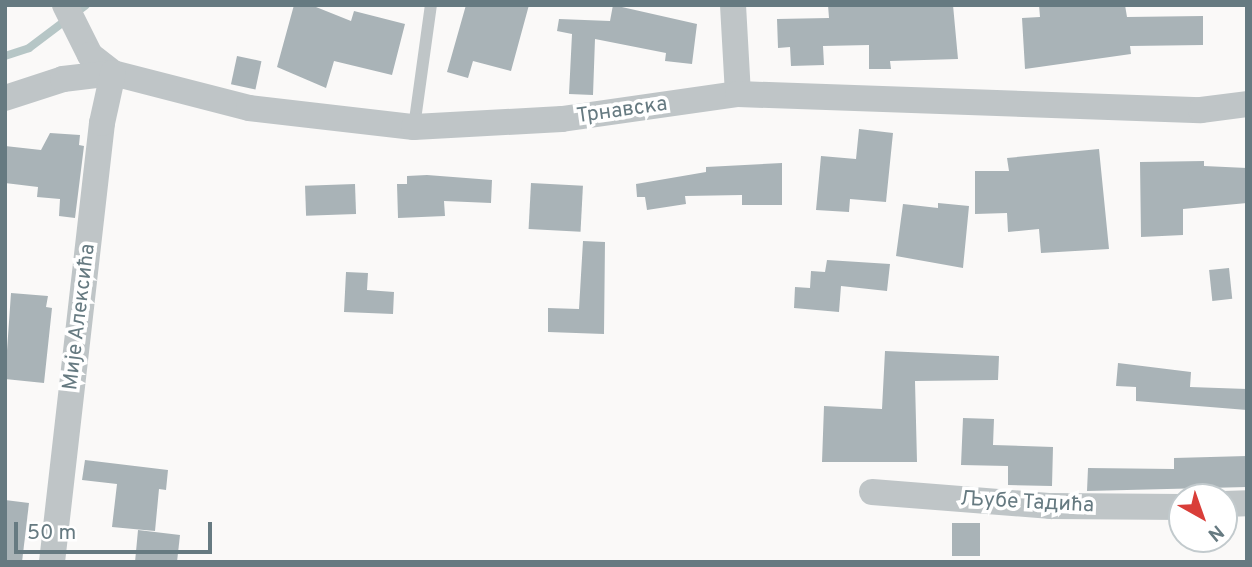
<!DOCTYPE html>
<meta charset="utf-8">
<style>
body{margin:0}
#map{position:relative;width:1252px;height:567px;overflow:hidden;background:#faf9f8;font-family:Overpass,sans-serif}
div>[style]{position:absolute}
[style*='--x']{left:calc(var(--x)*1px);top:calc(var(--y)*1px);width:calc(var(--w)*1px);rotate:calc(var(--a)*1deg)}
.stream>*{height:8px;margin:-4px;padding:0 4px;transform-origin:4px;border-radius:4px;background:#b6c6c6}
.building>*{inset:0;background:#a9b3b7;transform-origin:0 0}
.service>*{height:12px;margin:-6px;padding:0 6px;transform-origin:6px;border-radius:6px;background:#bfc5c7}
.minor>*{height:26px;margin:-13px;padding:0 13px;transform-origin:13px;border-radius:13px;background:#bfc5c7}
span{translate:-50% -50%;white-space:nowrap;text-align:center;line-height:1.15;-webkit-text-stroke:7px #fff;paint-order:stroke}
.street-label{font-size:21px;color:#667a81}
.frame{position:absolute;inset:0;border:7px solid #667a81;pointer-events:none}
.north{position:absolute;left:1168px;top:483px;width:70px;height:70px;box-sizing:border-box;background:#fff;border:2px solid #c2cacd;border-radius:50%;rotate:140deg;font-size:19px;font-weight:700;line-height:28px;text-align:center;color:#667a81}
.north::after{content:'';display:block;margin:auto;width:24px;height:32px;background:#d93e39;clip-path:polygon(50% 0,100% 100%,50% 72%,0 100%)}
.scale{position:absolute;left:14px;top:522px;width:198px;height:32px;box-sizing:border-box;border:4px solid #667a81;border-top:0;padding-left:9px;font-size:21px;line-height:24px;white-space:nowrap;color:#667a81;-webkit-text-stroke:5px #fff;paint-order:stroke}
</style>
<div id="map">
<div class="stream">
<div style="--x:5;--y:56;--w:25;--a:-18"></div>
<div style="--x:29;--y:48;--w:71;--a:-37"></div>
</div>
<div class="building">
<div style="clip-path:polygon(294px 5px,311px 5px,351px 21px,354px 11px,405px 24px,392px 75px,334px 61px,326px 88px,277px 67px)"></div>
<div style="clip-path:polygon(466px 5px,529px 5px,511px 71px,473px 61px,468px 78px,447px 72px)"></div>
<div style="clip-path:polygon(613px 5px,697px 24px,692px 64px,665px 61px,666px 53px,595px 39px,593px 95px,569px 94px,572px 34px,557px 31px,559px 19px,610px 21px)"></div>
<div style="clip-path:polygon(828px 5px,953px 5px,958px 59px,890px 61px,891px 69px,869px 69px,869px 45px,823px 46px,824px 65px,791px 66px,790px 47px,778px 48px,777px 19px,829px 18px)"></div>
<div style="clip-path:polygon(1039px 5px,1125px 5px,1127px 17px,1203px 16px,1203px 45px,1130px 46px,1131px 54px,1025px 69px,1022px 18px,1040px 17px)"></div>
<div style="left:237px;top:56px;width:25px;height:29px;rotate:12deg"></div>
<div style="clip-path:polygon(859px 129px,893px 133px,886px 202px,850px 199px,849px 212px,816px 210px,821px 156px,856px 159px)"></div>
<div style="clip-path:polygon(50px 133px,80px 135px,79px 145px,84px 146px,75px 218px,59px 216px,60px 199px,37px 197px,38px 187px,5px 183px,5px 146px,41px 150px)"></div>
<div style="clip-path:polygon(1099px 149px,1109px 249px,1041px 253px,1039px 229px,1008px 232px,1007px 213px,975px 214px,975px 171px,1009px 171px,1007px 158px)"></div>
<div style="clip-path:polygon(1204px 161px,1204px 166px,1247px 168px,1247px 203px,1183px 209px,1183px 235px,1141px 237px,1140px 162px)"></div>
<div style="clip-path:polygon(782px 163px,782px 205px,742px 205px,742px 195px,685px 196px,686px 204px,647px 210px,645px 197px,637px 197px,636px 184px,706px 172px,706px 167px)"></div>
<div style="clip-path:polygon(427px 175px,492px 180px,491px 203px,444px 201px,445px 216px,398px 218px,397px 184px,407px 184px,407px 176px)"></div>
<div style="left:531px;top:183px;width:52px;height:46px;rotate:3deg"></div>
<div style="left:355px;top:184px;width:30px;height:50px;rotate:88deg"></div>
<div style="clip-path:polygon(938px 203px,969px 206px,963px 268px,896px 256px,903px 204px,938px 208px)"></div>
<div style="clip-path:polygon(583px 241px,605px 242px,604px 334px,548px 332px,548px 308px,579px 309px)"></div>
<div style="clip-path:polygon(827px 260px,890px 264px,887px 291px,841px 286px,839px 312px,794px 308px,795px 287px,810px 288px,811px 271px,825px 272px)"></div>
<div style="left:1229px;top:268px;width:31px;height:20px;rotate:84deg"></div>
<div style="clip-path:polygon(346px 272px,368px 273px,367px 290px,394px 292px,393px 314px,344px 312px)"></div>
<div style="clip-path:polygon(11px 293px,48px 296px,46px 307px,52px 308px,44px 383px,5px 379px)"></div>
<div style="clip-path:polygon(885px 351px,999px 356px,998px 380px,915px 381px,917px 462px,822px 462px,824px 406px,882px 409px)"></div>
<div style="clip-path:polygon(1118px 363px,1191px 372px,1190px 387px,1247px 389px,1247px 410px,1136px 401px,1136px 387px,1116px 386px)"></div>
<div style="clip-path:polygon(963px 418px,994px 419px,993px 445px,1053px 447px,1052px 486px,1008px 485px,1008px 466px,961px 465px)"></div>
<div style="clip-path:polygon(1247px 456px,1247px 487px,1087px 491px,1088px 468px,1174px 469px,1174px 458px)"></div>
<div style="clip-path:polygon(85px 460px,168px 470px,166px 490px,159px 489px,155px 531px,112px 527px,117px 484px,82px 480px)"></div>
<div style="clip-path:polygon(5px 500px,29px 503px,22px 562px,5px 562px)"></div>
<div style="left:952px;top:523px;width:28px;height:33px"></div>
<div style="clip-path:polygon(138px 530px,180px 535px,177px 562px,135px 562px)"></div>
</div>
<div class="service">
<div style="--x:414;--y:127;--w:123;--a:-82.1"></div>
</div>
<div class="minor">
<div style="--x:65;--y:5;--w:56;--a:63.4"></div>
<div style="--x:90;--y:55;--w:29;--a:38"></div>
<div style="--x:733;--y:5;--w:89;--a:86.8"></div>
<div style="--x:5;--y:98;--w:61;--a:-18.1"></div>
<div style="--x:63;--y:79;--w:50;--a:-6.8"></div>
<div style="--x:113;--y:73;--w:140;--a:14.4"></div>
<div style="--x:249;--y:108;--w:166;--a:6.6"></div>
<div style="--x:414;--y:127;--w:148;--a:-3.1"></div>
<div style="--x:562;--y:119;--w:178;--a:-8.1"></div>
<div style="--x:738;--y:94;--w:463;--a:2"></div>
<div style="--x:1201;--y:110;--w:46;--a:-7.4"></div>
<div style="--x:872;--y:492;--w:180;--a:4.5"></div>
<div style="--x:1051;--y:506;--w:131;--a:0.4"></div>
<div style="--x:1224;--y:504;--w:23;--a:-2"></div>
<div style="--x:52;--y:562;--w:442;--a:-83.5"></div>
<div style="--x:102;--y:123;--w:51;--a:-77.6"></div>
</div>
<div class="street-label">
<span style="left:622px;top:111px;rotate:-8deg">Трнавска</span>
<span style="left:80px;top:317px;rotate:-83deg">Мије Алексића</span>
<span style="left:1027px;top:503px;rotate:3deg">Љубе Тадића</span>
</div>
<div class="frame"></div>
<div class="north">N</div>
<div class="scale">50 m</div>
</div>
